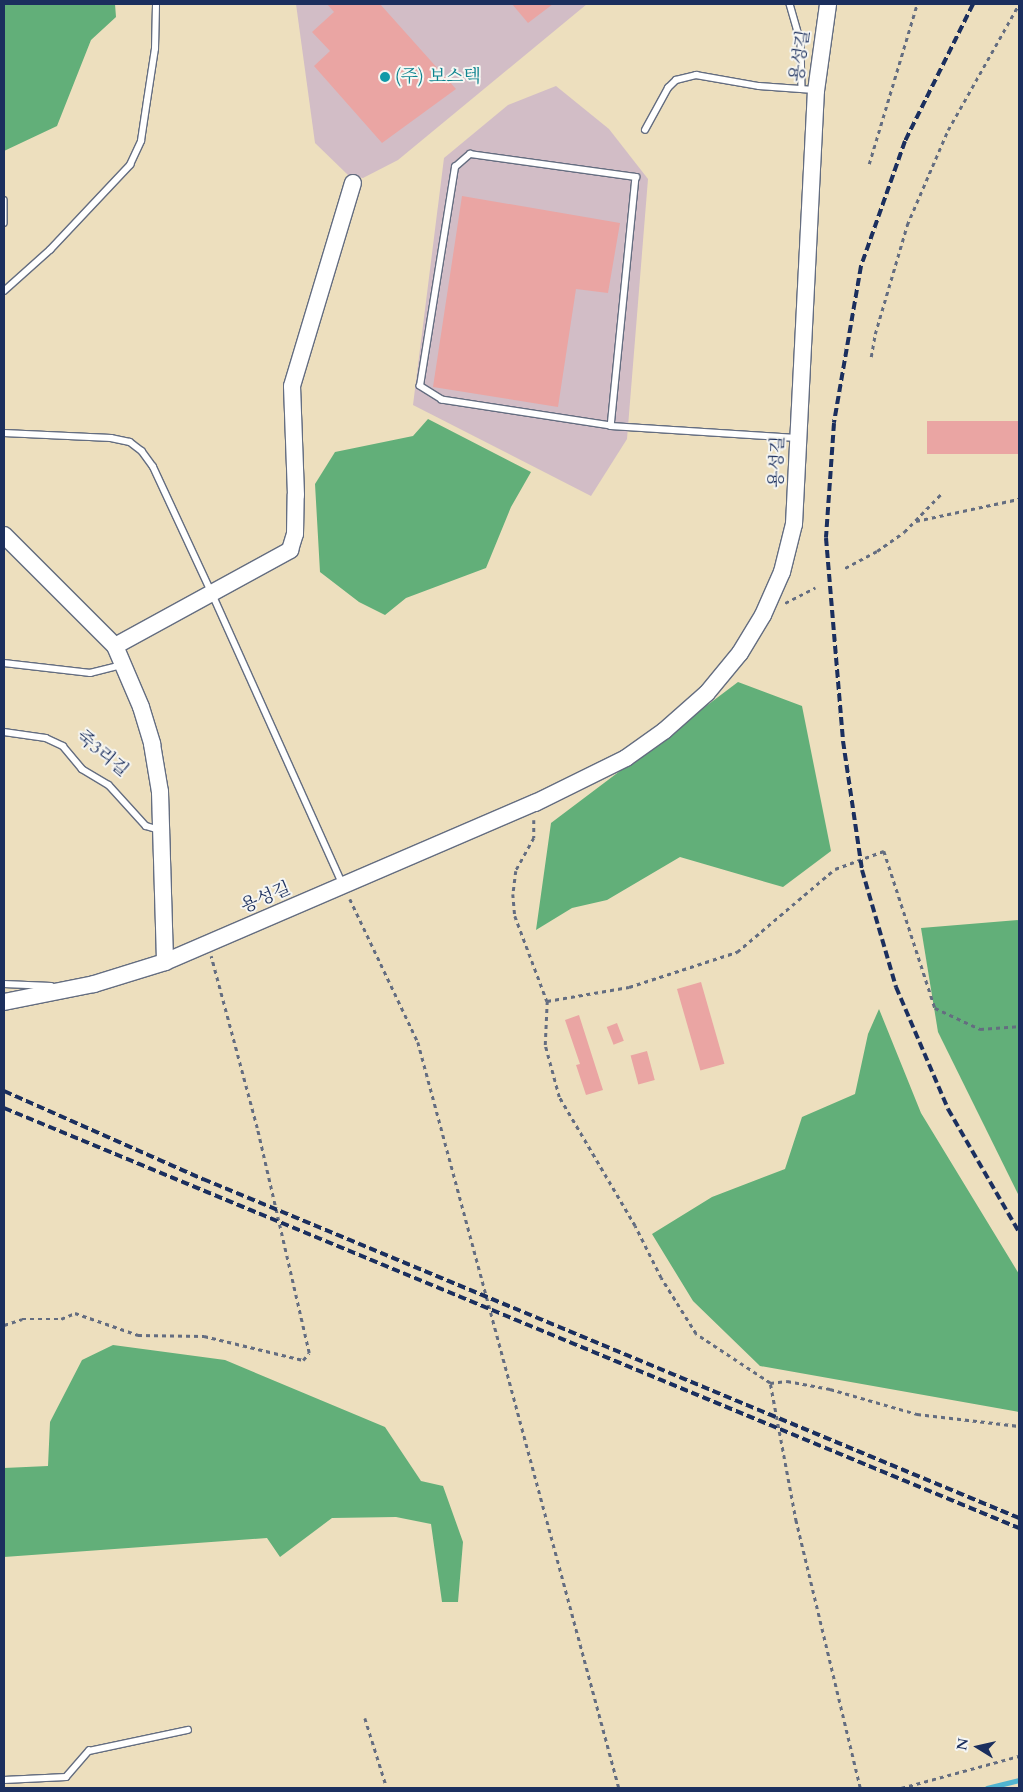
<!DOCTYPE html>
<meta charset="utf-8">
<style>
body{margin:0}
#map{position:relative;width:1023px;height:1792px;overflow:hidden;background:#eddfbe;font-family:Cardo,"Noto Serif KR",serif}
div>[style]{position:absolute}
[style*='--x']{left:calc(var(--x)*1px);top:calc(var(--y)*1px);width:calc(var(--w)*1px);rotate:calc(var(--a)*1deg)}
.industrial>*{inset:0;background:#d2bdc6}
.forest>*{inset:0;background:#62af79}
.stream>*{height:4.5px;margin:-2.25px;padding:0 2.25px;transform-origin:2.25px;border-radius:2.25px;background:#51b4d0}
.building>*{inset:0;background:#eaa5a3;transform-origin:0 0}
.path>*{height:2.5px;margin-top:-1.25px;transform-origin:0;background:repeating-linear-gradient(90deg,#646d80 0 4px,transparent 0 8px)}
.roads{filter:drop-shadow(1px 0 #646d80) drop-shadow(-1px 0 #646d80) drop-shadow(0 1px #646d80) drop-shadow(0 -1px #646d80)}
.lane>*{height:5.5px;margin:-2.75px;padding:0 2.75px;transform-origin:2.75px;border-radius:2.75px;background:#fff}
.secondary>*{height:16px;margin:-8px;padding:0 8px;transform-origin:8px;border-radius:8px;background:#fff}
.rail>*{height:4px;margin-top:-2px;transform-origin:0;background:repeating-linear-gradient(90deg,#1b2f5e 0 8px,transparent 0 12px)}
.dots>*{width:14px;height:14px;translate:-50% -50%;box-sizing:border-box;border:2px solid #f6f6f2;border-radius:50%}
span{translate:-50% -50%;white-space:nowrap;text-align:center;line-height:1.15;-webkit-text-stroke:4px #f6f6f2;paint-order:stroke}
.street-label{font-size:18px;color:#1b2f5e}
.culture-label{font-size:18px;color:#0d838f}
.left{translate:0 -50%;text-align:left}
.frame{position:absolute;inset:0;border:5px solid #1b2f5e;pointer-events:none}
.north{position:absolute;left:953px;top:1722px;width:50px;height:50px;-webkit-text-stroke:4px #f6f6f2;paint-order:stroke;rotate:280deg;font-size:14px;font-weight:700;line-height:20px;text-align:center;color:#1b2f5e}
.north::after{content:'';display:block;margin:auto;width:18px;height:22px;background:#1b2f5e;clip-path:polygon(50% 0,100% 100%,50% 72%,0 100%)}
</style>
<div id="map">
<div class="industrial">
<div style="clip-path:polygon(296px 4px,587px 4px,398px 160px,363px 178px,348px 175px,315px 143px)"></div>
<div style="clip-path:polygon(556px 86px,609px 129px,648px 179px,627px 439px,591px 496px,413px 405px,444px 158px,508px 105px)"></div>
</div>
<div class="forest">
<div style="clip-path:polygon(4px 4px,115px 4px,116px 17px,91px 40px,57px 126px,4px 151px)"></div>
<div style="clip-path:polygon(428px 419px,531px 472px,511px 507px,486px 568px,406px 598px,385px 615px,359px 602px,320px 572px,315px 484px,335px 452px,413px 436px)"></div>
<div style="clip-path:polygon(738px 682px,802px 706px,831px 851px,783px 887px,680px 857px,607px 900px,572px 908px,536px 930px,551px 823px)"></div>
<div style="clip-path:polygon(1019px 920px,1019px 1196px,938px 1032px,921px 928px)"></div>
<div style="clip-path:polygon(879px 1009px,921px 1113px,1019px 1274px,1019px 1412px,760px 1366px,693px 1301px,652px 1234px,712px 1197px,785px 1169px,802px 1117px,855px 1094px,868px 1034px)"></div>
<div style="clip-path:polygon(113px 1345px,225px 1360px,385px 1427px,421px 1481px,443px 1486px,463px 1542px,458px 1602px,442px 1602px,431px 1524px,396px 1517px,332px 1518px,280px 1557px,267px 1538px,4px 1557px,4px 1468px,48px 1466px,50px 1422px,82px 1360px)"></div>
</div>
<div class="stream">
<div style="--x:987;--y:1788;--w:33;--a:-14"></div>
</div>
<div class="building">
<div style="clip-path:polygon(327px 4px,380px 4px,456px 89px,382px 143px,314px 66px,330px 51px,312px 32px,334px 12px)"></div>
<div style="clip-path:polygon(512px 4px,553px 4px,528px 23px)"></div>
<div style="clip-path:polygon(462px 196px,620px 223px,608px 293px,576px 289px,558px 407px,433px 387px)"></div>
<div style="left:1019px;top:421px;width:33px;height:92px;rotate:90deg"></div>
<div style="left:701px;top:982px;width:85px;height:25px;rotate:74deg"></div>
<div style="clip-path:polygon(579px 1015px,603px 1090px,586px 1095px,576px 1065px,580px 1064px,565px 1020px)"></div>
<div style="left:617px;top:1023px;width:19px;height:11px;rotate:69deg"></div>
<div style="left:647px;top:1051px;width:30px;height:17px;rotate:75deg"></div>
</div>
<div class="path">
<div style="--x:869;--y:164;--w:167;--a:-73.3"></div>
<div style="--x:871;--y:357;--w:23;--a:-80"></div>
<div style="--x:875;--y:334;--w:114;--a:-73.6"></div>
<div style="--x:907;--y:225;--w:103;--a:-66.7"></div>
<div style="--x:948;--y:130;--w:145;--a:-60.6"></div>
<div style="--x:916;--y:521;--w:105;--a:-12.1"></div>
<div style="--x:845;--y:568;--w:36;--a:-28"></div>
<div style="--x:877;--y:551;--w:33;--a:-35"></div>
<div style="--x:904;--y:532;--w:54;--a:-45.7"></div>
<div style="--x:785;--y:603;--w:34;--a:-27"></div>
<div style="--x:534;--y:820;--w:18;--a:90"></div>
<div style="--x:534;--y:838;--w:38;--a:119"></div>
<div style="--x:516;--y:871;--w:23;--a:97"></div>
<div style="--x:513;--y:894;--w:22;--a:85"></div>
<div style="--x:515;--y:916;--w:91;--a:69.4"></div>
<div style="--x:350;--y:899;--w:158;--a:64.6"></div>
<div style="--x:418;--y:1042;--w:773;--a:74.92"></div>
<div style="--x:4;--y:1325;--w:19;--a:-18"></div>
<div style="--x:22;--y:1319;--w:39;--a:0"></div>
<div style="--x:61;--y:1319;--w:15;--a:-23"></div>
<div style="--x:75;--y:1313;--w:67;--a:19.2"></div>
<div style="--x:138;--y:1335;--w:66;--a:0.9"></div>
<div style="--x:204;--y:1336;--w:102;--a:13.6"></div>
<div style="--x:303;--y:1360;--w:9;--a:-49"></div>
<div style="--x:309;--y:1353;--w:231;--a:-103"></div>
<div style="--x:257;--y:1128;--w:178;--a:-105"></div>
<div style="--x:770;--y:1383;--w:17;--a:-7"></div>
<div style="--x:787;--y:1381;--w:44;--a:10.5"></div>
<div style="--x:830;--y:1389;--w:91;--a:16"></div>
<div style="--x:917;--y:1414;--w:103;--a:6.7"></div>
<div style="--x:365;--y:1718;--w:73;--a:72.6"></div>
<div style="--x:860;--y:1788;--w:274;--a:-103.5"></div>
<div style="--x:796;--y:1522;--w:141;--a:-100.6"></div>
<div style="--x:770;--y:1383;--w:89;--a:-146.5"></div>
<div style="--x:696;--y:1334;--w:66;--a:-122"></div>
<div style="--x:661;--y:1278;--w:58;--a:-116.6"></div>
<div style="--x:635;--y:1226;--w:150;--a:-120.5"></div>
<div style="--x:559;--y:1097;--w:54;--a:-105.1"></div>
<div style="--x:545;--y:1045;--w:44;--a:-87.4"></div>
<div style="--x:547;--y:1001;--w:83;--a:-9.7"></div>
<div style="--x:629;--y:987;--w:114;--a:-18"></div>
<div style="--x:737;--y:952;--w:128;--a:-40.3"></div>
<div style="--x:835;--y:869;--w:52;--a:-20.2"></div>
<div style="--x:884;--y:851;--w:165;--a:72"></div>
<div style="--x:935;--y:1008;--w:50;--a:25"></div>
<div style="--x:980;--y:1029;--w:39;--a:-4"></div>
<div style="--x:901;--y:1788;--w:122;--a:-15.2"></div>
</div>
<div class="roads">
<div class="lane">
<div style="--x:790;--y:4;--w:40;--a:74"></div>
<div style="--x:801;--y:42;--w:46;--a:88.8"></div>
<div style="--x:645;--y:130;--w:48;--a:-61.3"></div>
<div style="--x:668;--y:88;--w:11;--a:-45"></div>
<div style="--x:676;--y:80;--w:21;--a:-14"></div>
<div style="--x:696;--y:75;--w:64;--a:9.9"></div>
<div style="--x:759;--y:86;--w:55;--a:4.2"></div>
<div style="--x:4;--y:200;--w:23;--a:90"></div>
<div style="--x:4;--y:291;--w:62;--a:-41.7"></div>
<div style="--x:50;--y:250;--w:117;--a:-46.7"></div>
<div style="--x:130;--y:165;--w:26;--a:-65"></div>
<div style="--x:141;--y:141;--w:40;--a:-81.5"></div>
<div style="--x:147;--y:101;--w:53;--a:-81.3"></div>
<div style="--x:155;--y:49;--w:45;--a:-88.7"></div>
<div style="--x:611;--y:426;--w:171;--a:-171.3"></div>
<div style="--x:442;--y:400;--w:26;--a:-148"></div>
<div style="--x:420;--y:386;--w:222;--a:-80.9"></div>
<div style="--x:455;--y:167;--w:20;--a:-41"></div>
<div style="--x:470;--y:154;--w:168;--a:7.9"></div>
<div style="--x:636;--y:177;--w:250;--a:95.7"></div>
<div style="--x:611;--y:426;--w:186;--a:3.7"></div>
<div style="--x:4;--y:433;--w:107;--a:2.7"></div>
<div style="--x:111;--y:438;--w:19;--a:12"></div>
<div style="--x:130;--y:442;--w:15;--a:37"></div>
<div style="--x:142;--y:451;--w:19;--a:54"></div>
<div style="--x:153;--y:466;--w:140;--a:65.1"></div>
<div style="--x:212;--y:593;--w:320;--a:65.8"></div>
<div style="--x:4;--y:663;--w:87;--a:6.6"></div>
<div style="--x:90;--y:673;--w:33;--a:-14"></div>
<div style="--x:4;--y:732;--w:42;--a:8.1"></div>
<div style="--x:46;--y:738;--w:19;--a:25"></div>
<div style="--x:63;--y:746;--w:30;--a:50"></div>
<div style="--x:82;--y:769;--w:31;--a:31"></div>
<div style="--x:109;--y:785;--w:55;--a:47.9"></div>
<div style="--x:146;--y:826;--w:15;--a:16"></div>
<div style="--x:4;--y:984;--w:47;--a:2.4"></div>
<div style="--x:4;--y:1780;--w:62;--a:-2.8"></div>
<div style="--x:66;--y:1777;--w:35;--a:-49"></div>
<div style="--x:89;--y:1751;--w:101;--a:-12"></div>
</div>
<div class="secondary">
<div style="--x:4;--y:535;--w:157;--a:45"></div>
<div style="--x:115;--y:646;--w:66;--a:66.9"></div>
<div style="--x:141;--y:707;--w:39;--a:73"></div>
<div style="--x:152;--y:744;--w:49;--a:80.5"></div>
<div style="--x:160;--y:792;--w:170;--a:88.3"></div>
<div style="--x:115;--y:646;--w:200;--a:-28.7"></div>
<div style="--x:290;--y:550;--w:17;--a:-73"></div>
<div style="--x:295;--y:534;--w:39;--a:-89"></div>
<div style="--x:296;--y:495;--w:109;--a:-92.1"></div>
<div style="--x:292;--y:386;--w:212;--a:-73.3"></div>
<div style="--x:4;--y:1002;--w:92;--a:-11.3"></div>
<div style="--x:94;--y:984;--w:74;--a:-17.2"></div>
<div style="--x:165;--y:962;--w:403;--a:-23.3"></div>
<div style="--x:535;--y:803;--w:102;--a:-26.3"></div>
<div style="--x:626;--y:758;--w:47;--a:-35.4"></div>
<div style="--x:664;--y:731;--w:57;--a:-41.5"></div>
<div style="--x:707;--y:693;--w:52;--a:-50.5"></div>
<div style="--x:740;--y:653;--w:44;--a:-58.8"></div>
<div style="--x:763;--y:615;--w:47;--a:-66.2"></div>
<div style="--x:782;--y:572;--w:49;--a:-76"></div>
<div style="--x:794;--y:524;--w:434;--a:-87.1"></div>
<div style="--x:816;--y:91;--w:88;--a:-82.1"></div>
</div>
</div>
<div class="rail">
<div style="--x:973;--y:4;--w:153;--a:116.4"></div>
<div style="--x:905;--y:141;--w:133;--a:109.4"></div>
<div style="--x:861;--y:266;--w:159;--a:99.8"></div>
<div style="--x:834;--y:423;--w:115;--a:94"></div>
<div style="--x:826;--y:538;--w:204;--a:85.2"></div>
<div style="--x:843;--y:741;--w:130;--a:81.6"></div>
<div style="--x:862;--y:870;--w:122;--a:73.8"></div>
<div style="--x:896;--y:987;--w:133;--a:66.9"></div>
<div style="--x:948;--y:1109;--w:142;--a:60"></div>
<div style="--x:4;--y:1091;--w:218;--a:23.9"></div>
<div style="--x:203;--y:1179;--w:884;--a:22.56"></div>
<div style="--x:4;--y:1108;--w:1098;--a:22.48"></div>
</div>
<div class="dots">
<div style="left:385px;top:77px;background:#0f9aa8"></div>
</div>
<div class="street-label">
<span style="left:801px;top:56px;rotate:-82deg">용성길</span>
<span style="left:778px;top:462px;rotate:-88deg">용성길</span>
<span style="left:102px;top:754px;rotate:40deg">죽3리길</span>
<span style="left:266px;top:898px;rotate:-23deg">용성길</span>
</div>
<div class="culture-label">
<span class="left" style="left:395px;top:77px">(주) 보스텍</span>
</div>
<div class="frame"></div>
<div class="north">N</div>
</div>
